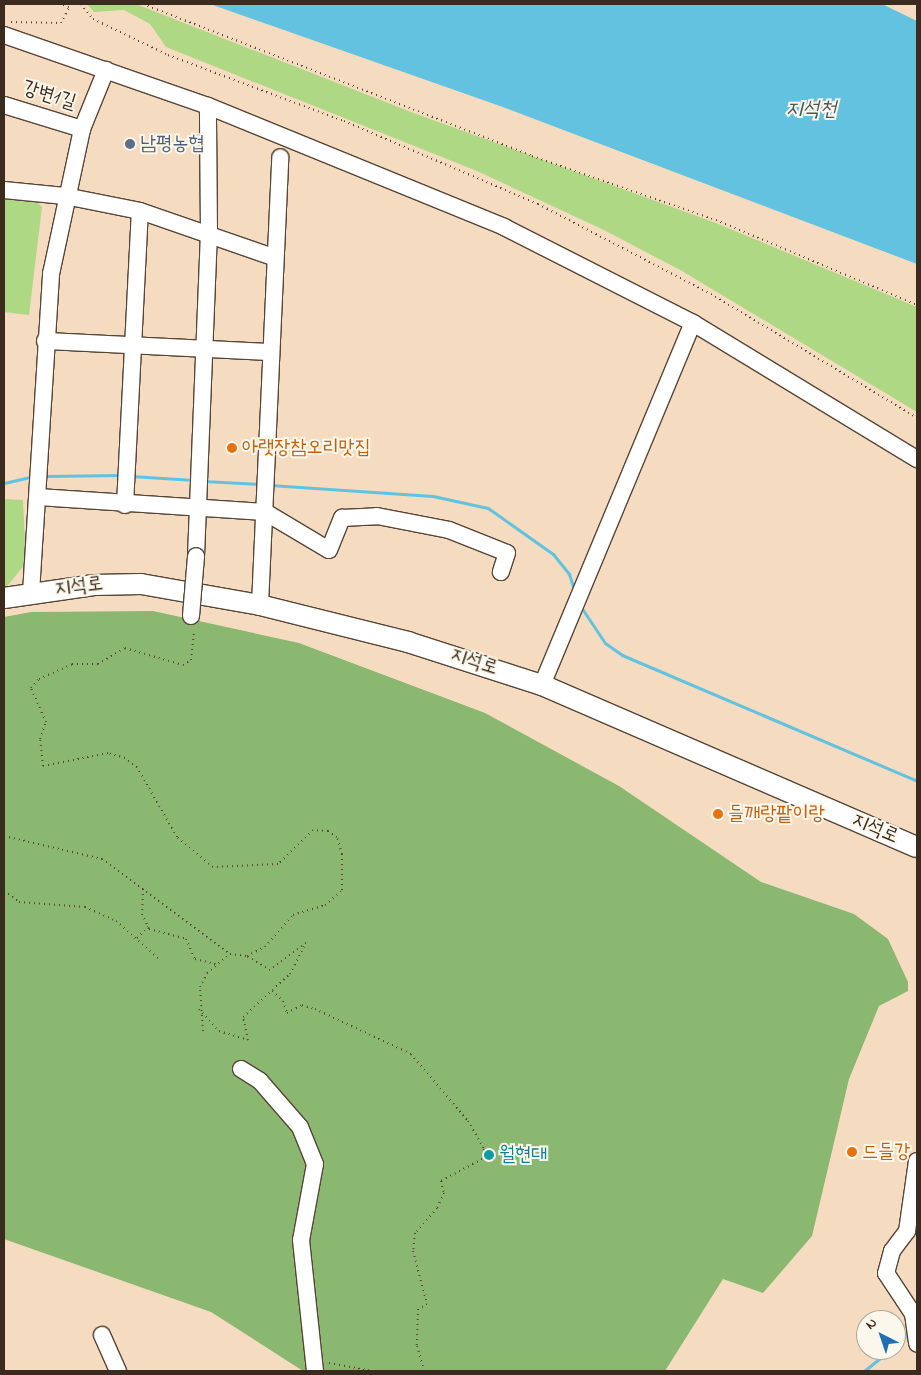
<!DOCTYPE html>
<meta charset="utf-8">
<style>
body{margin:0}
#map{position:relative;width:921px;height:1375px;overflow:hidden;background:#f5dcc0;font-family:"Indie Flower","Poor Story",sans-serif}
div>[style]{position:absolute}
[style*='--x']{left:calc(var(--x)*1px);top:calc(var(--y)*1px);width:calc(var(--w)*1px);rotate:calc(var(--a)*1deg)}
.green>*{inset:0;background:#aed883}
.forest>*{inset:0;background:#8ab871}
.water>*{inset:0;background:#62c2e0}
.stream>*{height:3px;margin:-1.5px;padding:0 1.5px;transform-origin:1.5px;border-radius:1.5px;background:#62c2e0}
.path>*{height:2px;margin-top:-1px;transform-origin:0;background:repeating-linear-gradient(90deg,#574536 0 1px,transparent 0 5px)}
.roads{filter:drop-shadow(1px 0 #574536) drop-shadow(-1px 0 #574536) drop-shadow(0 1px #574536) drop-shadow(0 -1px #574536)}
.minor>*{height:16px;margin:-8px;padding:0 8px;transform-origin:8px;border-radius:8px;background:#fff}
.major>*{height:20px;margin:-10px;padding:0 10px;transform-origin:10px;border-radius:10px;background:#fff}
.bridges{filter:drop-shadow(1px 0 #574536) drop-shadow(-1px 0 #574536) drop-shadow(0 1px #574536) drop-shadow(0 -1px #574536)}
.minor-bridge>*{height:16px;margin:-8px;padding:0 8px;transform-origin:8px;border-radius:8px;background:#fff}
.dots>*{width:14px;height:14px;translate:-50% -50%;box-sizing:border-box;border:2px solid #fbf7ec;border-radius:50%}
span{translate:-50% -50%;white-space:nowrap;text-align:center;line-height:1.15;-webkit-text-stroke:4px #fbf7ec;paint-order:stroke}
.street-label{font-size:20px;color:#3b2a1e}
.service-label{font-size:20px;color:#4e5e75}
.left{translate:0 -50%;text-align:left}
.food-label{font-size:20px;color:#c56008}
.culture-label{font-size:20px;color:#0d838f}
.water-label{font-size:21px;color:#475858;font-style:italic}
.frame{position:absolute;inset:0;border:5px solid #3b2a1e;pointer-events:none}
.north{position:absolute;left:856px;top:1310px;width:50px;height:50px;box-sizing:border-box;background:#fbf7ec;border:1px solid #aea59a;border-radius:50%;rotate:319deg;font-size:14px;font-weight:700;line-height:20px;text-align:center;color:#3b2a1e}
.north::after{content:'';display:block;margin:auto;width:18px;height:22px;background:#1f6fb2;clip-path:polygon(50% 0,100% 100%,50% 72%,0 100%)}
</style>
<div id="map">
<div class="green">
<div style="clip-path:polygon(87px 4px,136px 4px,411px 112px,716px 223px,917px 307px,917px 412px,682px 271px,604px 230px,477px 171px,166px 47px,150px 24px,124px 10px,94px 12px)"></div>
<div style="clip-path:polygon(4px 198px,34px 199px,42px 207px,29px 315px,4px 312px)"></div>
<div style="clip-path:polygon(4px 499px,23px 500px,26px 563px,4px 590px)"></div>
</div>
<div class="forest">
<div style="clip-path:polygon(153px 611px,299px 643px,485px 713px,619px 786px,761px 882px,854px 914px,888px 939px,908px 982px,908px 991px,879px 1006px,849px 1079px,812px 1236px,763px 1293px,723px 1279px,665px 1371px,303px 1371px,211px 1312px,4px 1239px,4px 617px,31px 612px)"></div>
</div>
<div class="water">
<div style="clip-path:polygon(210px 4px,882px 4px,917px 21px,917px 264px,500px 106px)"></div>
</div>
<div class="stream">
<div style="--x:43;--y:476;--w:79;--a:-0.7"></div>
<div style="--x:131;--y:476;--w:63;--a:3.6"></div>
<div style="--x:203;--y:481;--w:58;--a:3"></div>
<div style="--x:4;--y:483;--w:31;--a:-13"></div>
<div style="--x:270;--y:485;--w:163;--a:3.9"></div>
<div style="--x:433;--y:496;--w:56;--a:12.3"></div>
<div style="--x:488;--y:508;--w:80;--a:35.3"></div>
<div style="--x:553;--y:554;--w:26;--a:51"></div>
<div style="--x:569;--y:574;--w:19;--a:72"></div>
<div style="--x:581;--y:607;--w:43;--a:56.3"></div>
<div style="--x:605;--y:643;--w:21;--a:35"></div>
<div style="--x:622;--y:655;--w:321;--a:23.1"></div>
<div style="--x:896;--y:1345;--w:15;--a:-42"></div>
<div style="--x:864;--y:1371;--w:33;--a:-39"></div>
</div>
<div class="path">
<div style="--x:81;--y:4;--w:19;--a:51"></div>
<div style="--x:93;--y:19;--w:83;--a:25.6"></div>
<div style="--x:168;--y:55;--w:188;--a:20.6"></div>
<div style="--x:344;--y:121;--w:211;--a:23.2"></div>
<div style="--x:538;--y:204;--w:195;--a:27.5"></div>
<div style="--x:711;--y:294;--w:240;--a:31"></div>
<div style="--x:143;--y:4;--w:418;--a:21.3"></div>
<div style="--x:532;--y:156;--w:195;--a:19.2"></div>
<div style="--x:716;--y:220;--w:218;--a:22.9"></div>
<div style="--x:11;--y:22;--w:50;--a:1.1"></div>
<div style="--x:61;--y:23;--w:18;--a:-63"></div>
<div style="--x:69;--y:7;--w:9;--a:-159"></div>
<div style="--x:4;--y:836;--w:101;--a:13.2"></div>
<div style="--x:102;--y:859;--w:159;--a:36.6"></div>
<div style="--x:230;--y:954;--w:17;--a:7"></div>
<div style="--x:247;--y:956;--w:20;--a:-27"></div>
<div style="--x:265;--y:947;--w:43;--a:-48.8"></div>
<div style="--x:293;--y:915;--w:34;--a:-17"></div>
<div style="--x:325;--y:905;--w:23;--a:-41"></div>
<div style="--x:342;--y:890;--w:36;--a:-90"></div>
<div style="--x:342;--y:854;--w:18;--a:-106"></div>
<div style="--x:337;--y:837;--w:11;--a:-146"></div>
<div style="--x:328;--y:831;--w:15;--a:-176"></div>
<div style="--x:313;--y:830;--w:49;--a:135.8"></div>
<div style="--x:278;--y:864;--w:65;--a:177.4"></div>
<div style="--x:213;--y:867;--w:47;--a:-140.2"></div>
<div style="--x:177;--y:837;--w:81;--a:-119.7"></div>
<div style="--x:137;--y:767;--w:15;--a:-143"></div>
<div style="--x:125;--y:758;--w:18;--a:-164"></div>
<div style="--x:108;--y:753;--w:66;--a:168.7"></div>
<div style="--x:43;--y:766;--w:27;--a:-96"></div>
<div style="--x:40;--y:739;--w:18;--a:-71"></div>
<div style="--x:46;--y:722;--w:37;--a:-114"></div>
<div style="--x:31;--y:688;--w:12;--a:-48"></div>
<div style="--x:39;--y:679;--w:36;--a:-24"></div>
<div style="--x:72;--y:664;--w:26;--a:0"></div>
<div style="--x:98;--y:664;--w:31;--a:-31"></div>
<div style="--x:125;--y:648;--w:60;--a:16.3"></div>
<div style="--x:183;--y:665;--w:9;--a:-32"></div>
<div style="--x:191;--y:660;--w:30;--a:-84"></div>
<div style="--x:143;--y:889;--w:25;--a:92"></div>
<div style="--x:142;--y:914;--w:17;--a:65"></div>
<div style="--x:149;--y:929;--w:38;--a:15"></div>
<div style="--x:186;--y:939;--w:22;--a:66"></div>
<div style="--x:195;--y:959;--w:21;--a:14"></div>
<div style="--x:4;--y:891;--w:19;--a:36"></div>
<div style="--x:19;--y:902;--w:66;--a:4.3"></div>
<div style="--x:85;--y:907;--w:34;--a:24"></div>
<div style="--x:116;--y:921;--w:56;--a:41.4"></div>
<div style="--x:137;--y:938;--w:16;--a:-45"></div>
<div style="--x:272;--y:991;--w:15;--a:42"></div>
<div style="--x:283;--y:1001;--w:13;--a:72"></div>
<div style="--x:287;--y:1013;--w:17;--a:-28"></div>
<div style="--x:302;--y:1005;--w:14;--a:17"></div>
<div style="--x:315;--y:1009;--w:106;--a:25.1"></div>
<div style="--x:411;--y:1054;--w:88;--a:49.6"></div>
<div style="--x:468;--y:1121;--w:32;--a:60"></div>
<div style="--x:484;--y:1149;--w:10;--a:101"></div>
<div style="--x:482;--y:1159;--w:47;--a:151.8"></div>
<div style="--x:441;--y:1181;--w:12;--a:76"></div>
<div style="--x:444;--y:1193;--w:17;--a:115"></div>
<div style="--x:437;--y:1208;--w:33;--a:131"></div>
<div style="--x:415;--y:1233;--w:18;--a:96"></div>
<div style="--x:413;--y:1251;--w:55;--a:75.2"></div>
<div style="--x:427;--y:1304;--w:10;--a:151"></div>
<div style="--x:418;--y:1309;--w:37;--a:92"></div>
<div style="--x:417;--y:1346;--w:26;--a:74"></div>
<div style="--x:199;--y:1009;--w:30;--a:48"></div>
<div style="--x:219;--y:1031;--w:30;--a:17"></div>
<div style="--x:248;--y:1040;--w:24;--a:-102"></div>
<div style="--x:243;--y:1017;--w:64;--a:-42.5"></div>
<div style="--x:290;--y:974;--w:35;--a:-63"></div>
<div style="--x:306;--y:943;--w:45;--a:143.1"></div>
<div style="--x:270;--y:970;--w:27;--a:-149"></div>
<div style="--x:203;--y:1031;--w:44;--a:-93.9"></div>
<div style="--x:200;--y:987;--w:16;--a:-63"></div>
<div style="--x:207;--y:973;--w:30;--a:-40"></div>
<div style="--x:329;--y:1363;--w:44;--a:10.5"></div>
</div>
<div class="roads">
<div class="minor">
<div style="--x:4;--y:35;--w:216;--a:19.2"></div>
<div style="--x:208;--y:106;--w:320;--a:22.2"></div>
<div style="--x:504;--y:227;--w:212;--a:26.9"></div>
<div style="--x:693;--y:323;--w:262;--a:31.3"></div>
<div style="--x:4;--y:105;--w:82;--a:17.1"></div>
<div style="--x:4;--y:190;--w:61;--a:5.6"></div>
<div style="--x:65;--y:196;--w:76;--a:11.3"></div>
<div style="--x:140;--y:211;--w:141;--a:19.1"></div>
<div style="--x:45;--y:341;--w:226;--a:2.8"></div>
<div style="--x:38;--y:497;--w:227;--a:3.8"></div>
<div style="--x:265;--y:512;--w:74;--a:30.7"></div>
<div style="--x:329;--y:550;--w:35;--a:-68"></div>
<div style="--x:342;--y:518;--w:35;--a:-3"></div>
<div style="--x:377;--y:516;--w:73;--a:11"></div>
<div style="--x:449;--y:530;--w:62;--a:21.6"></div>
<div style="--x:507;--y:553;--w:20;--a:108"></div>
<div style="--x:125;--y:505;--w:294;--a:-87.1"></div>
<div style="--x:196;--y:556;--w:323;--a:-87.7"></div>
<div style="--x:209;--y:233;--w:127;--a:-90.5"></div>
<div style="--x:31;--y:593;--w:320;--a:-86.4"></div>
<div style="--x:51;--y:274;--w:148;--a:-77.9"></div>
<div style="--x:82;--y:129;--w:64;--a:-67.9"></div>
<div style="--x:260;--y:605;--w:448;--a:-87.4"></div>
<div style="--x:542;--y:685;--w:392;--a:-67.4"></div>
<div style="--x:241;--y:1069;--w:22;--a:32"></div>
<div style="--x:260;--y:1081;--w:61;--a:49"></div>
<div style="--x:300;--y:1127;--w:40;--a:68"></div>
<div style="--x:315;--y:1164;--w:77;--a:100.4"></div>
<div style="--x:301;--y:1240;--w:132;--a:83.9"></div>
<div style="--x:917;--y:1161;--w:71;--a:98.1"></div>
<div style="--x:907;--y:1231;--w:25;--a:127"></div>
<div style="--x:892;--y:1251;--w:23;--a:105"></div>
<div style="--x:886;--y:1273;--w:49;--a:56.6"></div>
<div style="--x:913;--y:1314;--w:30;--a:82"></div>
<div style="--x:102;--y:1335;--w:39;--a:66"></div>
</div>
<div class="major">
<div style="--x:4;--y:598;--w:91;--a:-8.2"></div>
<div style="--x:94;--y:585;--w:47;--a:-1.2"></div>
<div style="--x:141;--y:584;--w:121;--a:10"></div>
<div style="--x:260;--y:605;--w:153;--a:14"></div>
<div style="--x:408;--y:642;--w:141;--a:17.8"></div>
<div style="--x:542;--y:685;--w:408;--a:23.4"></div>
</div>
</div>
<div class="bridges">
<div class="minor-bridge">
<div style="--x:191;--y:616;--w:60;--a:-85.2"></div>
</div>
</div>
<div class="dots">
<div style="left:130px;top:144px;background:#5c6f8a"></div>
<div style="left:232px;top:448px;background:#e8710a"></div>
<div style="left:718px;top:814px;background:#e8710a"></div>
<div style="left:852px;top:1152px;background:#e8710a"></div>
<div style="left:489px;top:1155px;background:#0f9aa8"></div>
</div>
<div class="street-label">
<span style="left:49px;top:96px;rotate:17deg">강변1길</span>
<span style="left:79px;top:587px;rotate:-7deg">지석로</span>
<span style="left:474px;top:662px;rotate:18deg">지석로</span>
<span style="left:875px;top:829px;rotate:23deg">지석로</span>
</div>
<div class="service-label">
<span class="left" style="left:140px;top:144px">남평농협</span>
</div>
<div class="food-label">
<span class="left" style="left:242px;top:448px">아랫장참오리맛집</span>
<span class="left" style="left:728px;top:814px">들깨랑팥이랑</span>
<span class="left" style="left:862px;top:1152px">드들강</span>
</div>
<div class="culture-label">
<span class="left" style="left:499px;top:1155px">월현대</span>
</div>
<div class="water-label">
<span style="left:811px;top:110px">지석천</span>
</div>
<div class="frame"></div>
<div class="north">N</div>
</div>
